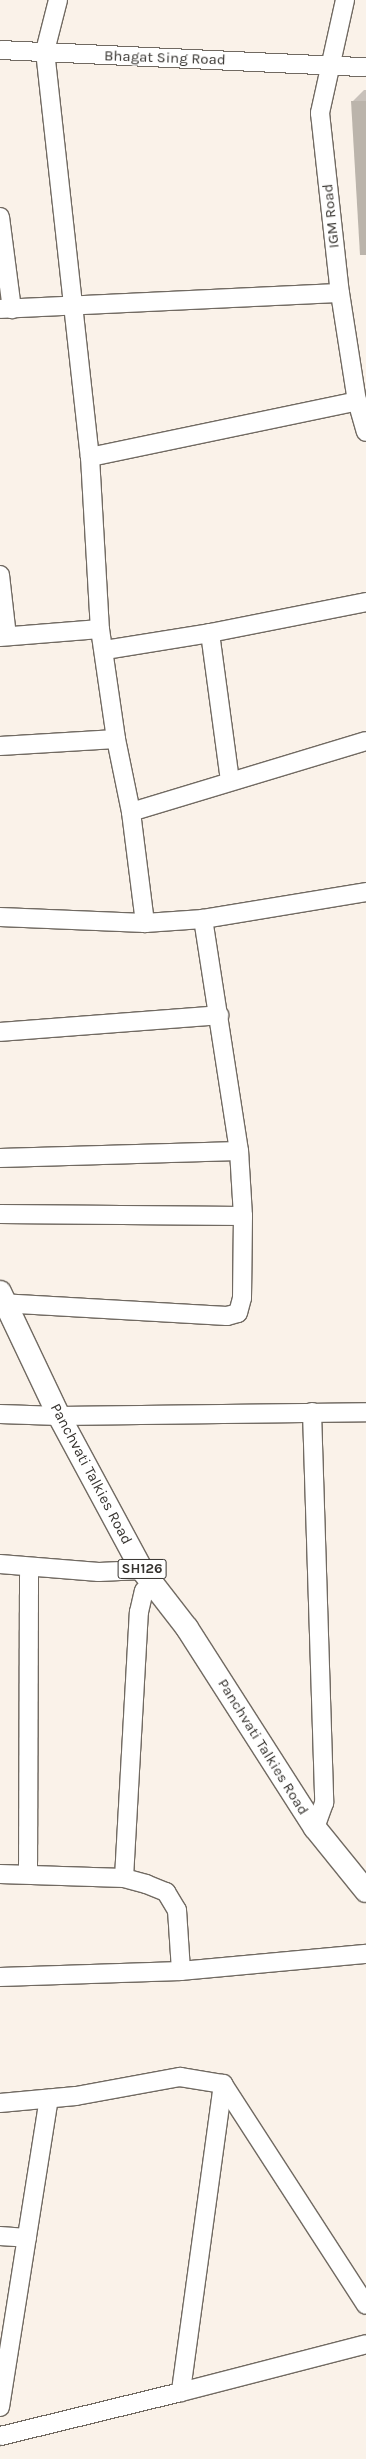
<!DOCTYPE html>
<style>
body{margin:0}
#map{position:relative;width:366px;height:2459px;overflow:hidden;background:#faf2e9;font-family:Karla,sans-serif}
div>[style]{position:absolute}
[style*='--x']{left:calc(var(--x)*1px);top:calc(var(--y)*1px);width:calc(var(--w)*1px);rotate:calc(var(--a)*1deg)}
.shadow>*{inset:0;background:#0003}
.building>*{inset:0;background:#bbb4ab}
.roads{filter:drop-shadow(1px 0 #716a62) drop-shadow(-1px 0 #716a62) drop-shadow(0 1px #716a62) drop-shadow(0 -1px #716a62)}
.street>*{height:18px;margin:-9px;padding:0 9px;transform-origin:9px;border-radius:9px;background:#fff}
.primary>*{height:22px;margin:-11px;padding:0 11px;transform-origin:11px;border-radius:11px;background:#fff}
span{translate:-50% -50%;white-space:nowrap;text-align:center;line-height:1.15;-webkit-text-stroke:3px #fff;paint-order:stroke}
.shield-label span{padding:1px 3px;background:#fff;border:1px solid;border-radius:3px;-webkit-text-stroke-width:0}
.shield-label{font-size:14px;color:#36332f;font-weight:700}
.street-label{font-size:15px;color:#36332f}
</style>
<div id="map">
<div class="shadow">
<div style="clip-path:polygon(364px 90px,366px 90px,366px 254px,352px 102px)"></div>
</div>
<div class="building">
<div style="clip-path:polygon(351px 101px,366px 101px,366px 255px,360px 255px)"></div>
</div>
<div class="roads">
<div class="street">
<div style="--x:58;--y:0;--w:53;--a:104.3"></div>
<div style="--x:45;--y:51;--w:408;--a:83.7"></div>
<div style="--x:90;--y:457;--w:172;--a:86.7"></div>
<div style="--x:100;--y:629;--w:111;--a:81.7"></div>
<div style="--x:116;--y:739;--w:75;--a:78.4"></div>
<div style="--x:131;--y:812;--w:112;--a:82.8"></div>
<div style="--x:345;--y:0;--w:116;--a:102.5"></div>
<div style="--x:320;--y:113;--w:181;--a:83.7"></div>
<div style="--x:340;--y:293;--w:109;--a:81.1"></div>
<div style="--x:357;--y:401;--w:32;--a:74"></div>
<div style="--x:0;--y:50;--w:366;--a:2.7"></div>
<div style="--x:0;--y:217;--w:93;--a:82.6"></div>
<div style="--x:0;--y:309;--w:340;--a:-2.7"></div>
<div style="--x:90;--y:457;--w:273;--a:-11.8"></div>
<div style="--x:0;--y:575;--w:61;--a:83.5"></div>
<div style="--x:210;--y:633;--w:148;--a:82.3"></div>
<div style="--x:0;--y:637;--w:100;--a:-4.6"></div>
<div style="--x:105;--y:650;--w:106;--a:-9.2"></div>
<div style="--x:210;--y:633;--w:159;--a:-11.2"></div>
<div style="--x:0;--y:746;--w:116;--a:-3.5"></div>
<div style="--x:131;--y:812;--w:245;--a:-16.8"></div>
<div style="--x:0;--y:917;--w:145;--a:2.4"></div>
<div style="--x:145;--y:923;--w:58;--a:-3.9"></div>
<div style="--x:203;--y:919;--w:165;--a:-9.4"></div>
<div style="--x:0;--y:1032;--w:220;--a:-4.4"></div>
<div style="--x:0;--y:1158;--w:239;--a:-1.7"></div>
<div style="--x:0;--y:1214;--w:243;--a:0.5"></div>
<div style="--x:0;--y:1303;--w:227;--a:3.3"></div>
<div style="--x:227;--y:1316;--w:11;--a:-15"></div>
<div style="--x:238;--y:1313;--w:16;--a:-75"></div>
<div style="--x:242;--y:1298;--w:82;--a:-89.3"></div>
<div style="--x:243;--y:1216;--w:65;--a:-93.5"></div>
<div style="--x:239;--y:1151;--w:235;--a:-98.8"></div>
<div style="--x:312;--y:1412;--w:391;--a:88.2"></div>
<div style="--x:324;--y:1803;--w:27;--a:110"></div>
<div style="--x:0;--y:1414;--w:59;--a:1.9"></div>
<div style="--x:59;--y:1416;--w:307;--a:-0.7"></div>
<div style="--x:0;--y:1564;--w:99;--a:4.6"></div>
<div style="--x:99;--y:1572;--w:43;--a:-2.7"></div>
<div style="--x:28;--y:1873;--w:306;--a:-89.8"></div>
<div style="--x:0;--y:1874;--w:124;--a:1.8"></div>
<div style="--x:124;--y:1878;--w:23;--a:15"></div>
<div style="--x:146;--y:1884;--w:22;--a:22"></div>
<div style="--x:166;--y:1892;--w:21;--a:59"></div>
<div style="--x:177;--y:1910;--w:61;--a:86.2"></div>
<div style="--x:124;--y:1878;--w:266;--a:-86.8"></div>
<div style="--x:139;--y:1612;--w:22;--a:-77"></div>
<div style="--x:144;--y:1591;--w:10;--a:-37"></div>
<div style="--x:0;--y:1977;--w:181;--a:-1.9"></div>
<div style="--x:181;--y:1971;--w:186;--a:-5.3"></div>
<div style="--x:223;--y:2084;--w:263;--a:57.1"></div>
<div style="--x:0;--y:2103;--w:76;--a:-5.3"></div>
<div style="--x:76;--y:2096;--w:106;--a:-10.4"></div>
<div style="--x:180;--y:2077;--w:44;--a:9.2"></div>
<div style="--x:223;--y:2084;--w:311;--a:97.8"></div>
<div style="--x:181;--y:2392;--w:186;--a:166.3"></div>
<div style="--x:0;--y:2236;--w:27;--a:4"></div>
<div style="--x:181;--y:2392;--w:191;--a:-14.5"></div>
<div style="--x:0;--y:2407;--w:312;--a:-81"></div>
</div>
<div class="primary">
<div style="--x:0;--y:1292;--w:137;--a:64.6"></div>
<div style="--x:59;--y:1416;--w:175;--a:61.7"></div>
<div style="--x:142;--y:1570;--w:73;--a:52.2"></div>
<div style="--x:187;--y:1628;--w:237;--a:57.4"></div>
<div style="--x:315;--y:1828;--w:81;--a:51"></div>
</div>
</div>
<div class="shield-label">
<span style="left:142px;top:1569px">SH126</span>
</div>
<div class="street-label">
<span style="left:165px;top:58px;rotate:2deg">Bhagat Sing Road</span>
<span style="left:331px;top:216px;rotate:-96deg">IGM Road</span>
<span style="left:91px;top:1474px;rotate:62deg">Panchvati Talkies Road</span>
<span style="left:263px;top:1747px;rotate:58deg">Panchvati Talkies Road</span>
</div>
</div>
